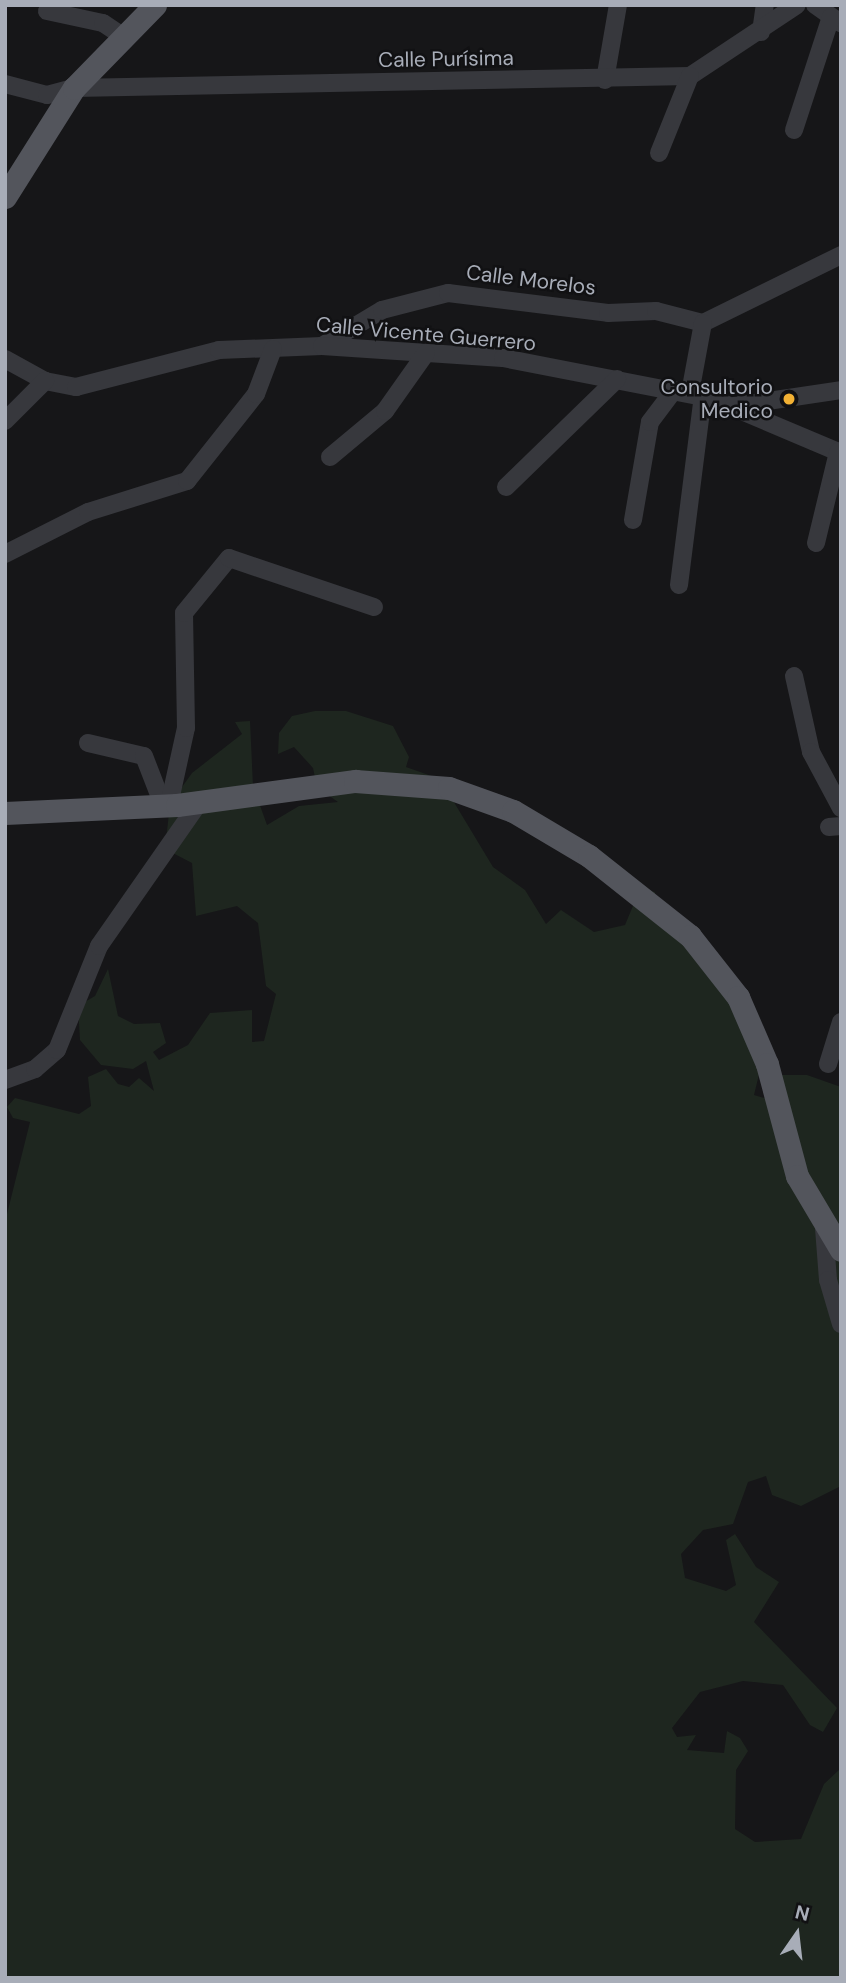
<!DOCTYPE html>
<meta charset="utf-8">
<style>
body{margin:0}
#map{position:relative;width:846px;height:1983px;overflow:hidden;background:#161618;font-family:"DM Sans",sans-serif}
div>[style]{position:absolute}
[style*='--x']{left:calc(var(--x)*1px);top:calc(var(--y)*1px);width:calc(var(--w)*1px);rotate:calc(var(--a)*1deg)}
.green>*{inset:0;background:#1e261f}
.minor>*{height:18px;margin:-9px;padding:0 9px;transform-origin:9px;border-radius:9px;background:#37383d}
.major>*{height:23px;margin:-11.5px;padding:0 11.5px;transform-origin:11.5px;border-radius:11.5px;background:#53555c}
.dots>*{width:19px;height:19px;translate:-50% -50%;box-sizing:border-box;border:4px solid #111113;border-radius:50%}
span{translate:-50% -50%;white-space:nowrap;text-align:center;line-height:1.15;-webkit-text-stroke:5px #111113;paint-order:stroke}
.street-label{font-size:21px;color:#a8adb8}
.poi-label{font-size:21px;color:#a8adb8}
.right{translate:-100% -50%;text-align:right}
.frame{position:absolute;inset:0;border:7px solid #a8adb8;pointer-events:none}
.north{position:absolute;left:762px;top:1899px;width:70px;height:70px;-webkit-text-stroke:5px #111113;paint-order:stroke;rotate:14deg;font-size:19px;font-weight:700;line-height:28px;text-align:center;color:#a8adb8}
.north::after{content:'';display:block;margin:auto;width:24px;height:32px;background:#a8adb8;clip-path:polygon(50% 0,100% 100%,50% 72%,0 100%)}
</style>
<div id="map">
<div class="green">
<div style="clip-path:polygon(315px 711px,346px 711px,393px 726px,409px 757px,406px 767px,440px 779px,493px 867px,525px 890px,546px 924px,561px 910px,594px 932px,625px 925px,640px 889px,655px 892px,656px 910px,762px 1045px,773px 1048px,771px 1055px,764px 1054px,754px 1095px,771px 1100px,782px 1075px,807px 1075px,841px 1087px,841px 1486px,801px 1506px,772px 1495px,766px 1476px,748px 1482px,733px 1524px,703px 1530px,681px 1554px,685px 1578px,726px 1591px,736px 1585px,726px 1540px,735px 1534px,756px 1567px,779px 1582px,754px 1622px,837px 1708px,823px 1732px,810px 1725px,783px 1685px,743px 1681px,700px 1692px,672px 1728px,677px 1737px,696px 1735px,687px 1750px,724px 1753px,727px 1731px,740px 1738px,748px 1751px,736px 1770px,735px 1829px,755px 1842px,801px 1839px,824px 1784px,841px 1768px,841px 1978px,5px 1978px,5px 1222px,30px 1122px,13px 1118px,7px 1107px,15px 1098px,79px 1114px,91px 1106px,88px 1077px,106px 1069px,118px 1084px,129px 1087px,139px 1078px,154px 1091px,146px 1061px,133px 1069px,101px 1065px,80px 1040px,78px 1006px,95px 996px,108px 969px,118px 1016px,134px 1024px,160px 1023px,166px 1043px,153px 1052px,159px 1060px,188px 1045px,210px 1013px,252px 1010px,252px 1042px,264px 1041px,276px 994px,266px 986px,258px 923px,237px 906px,196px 916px,192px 863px,165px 849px,170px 804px,192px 773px,242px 734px,235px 722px,250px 721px,253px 786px,267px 825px,299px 806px,338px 802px,317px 787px,313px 768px,294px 747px,278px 754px,279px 733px,292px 716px)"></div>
</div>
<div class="minor">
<div style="--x:815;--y:5;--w:32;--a:35"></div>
<div style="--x:47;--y:11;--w:57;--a:12.1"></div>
<div style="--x:103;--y:23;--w:22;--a:34"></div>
<div style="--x:761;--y:32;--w:27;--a:-82"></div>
<div style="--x:605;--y:80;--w:76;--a:-80.2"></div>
<div style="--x:5;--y:84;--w:43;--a:14.7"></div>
<div style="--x:47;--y:95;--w:28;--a:-15"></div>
<div style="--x:74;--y:88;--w:616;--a:-1.12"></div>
<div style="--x:690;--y:76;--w:128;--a:-33.6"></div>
<div style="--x:794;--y:130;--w:119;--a:-71.9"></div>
<div style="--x:659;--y:153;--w:83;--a:-68.1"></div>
<div style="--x:322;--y:346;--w:70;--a:-31"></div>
<div style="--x:382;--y:310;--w:68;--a:-14.4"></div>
<div style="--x:448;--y:293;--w:161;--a:7.1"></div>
<div style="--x:608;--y:313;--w:48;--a:-2.4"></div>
<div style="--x:656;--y:311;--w:49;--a:14.3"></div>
<div style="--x:703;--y:323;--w:154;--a:-26.2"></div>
<div style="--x:5;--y:359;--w:46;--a:28.8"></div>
<div style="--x:45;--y:381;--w:32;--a:11"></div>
<div style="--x:76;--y:387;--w:148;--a:-14.5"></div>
<div style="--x:219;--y:350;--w:103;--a:-2.2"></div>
<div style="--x:322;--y:346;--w:181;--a:3.8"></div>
<div style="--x:503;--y:358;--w:214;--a:11"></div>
<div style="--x:713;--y:399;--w:139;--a:22.9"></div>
<div style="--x:690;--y:393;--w:71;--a:-79.5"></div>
<div style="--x:734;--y:406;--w:108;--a:-8.5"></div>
<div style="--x:5;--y:421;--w:57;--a:-45"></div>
<div style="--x:330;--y:457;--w:72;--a:-39.9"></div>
<div style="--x:385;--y:411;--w:71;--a:-54.7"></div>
<div style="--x:506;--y:487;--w:155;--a:-44.2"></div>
<div style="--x:633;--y:520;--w:99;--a:-80.2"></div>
<div style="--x:650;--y:422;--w:40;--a:-53"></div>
<div style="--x:816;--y:543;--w:94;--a:-76.4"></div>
<div style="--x:5;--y:554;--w:93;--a:-26.8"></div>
<div style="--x:88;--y:512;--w:104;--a:-17.4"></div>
<div style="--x:187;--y:481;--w:111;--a:-51.6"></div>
<div style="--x:256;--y:394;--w:48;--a:-69.3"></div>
<div style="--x:679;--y:585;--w:191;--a:-82.8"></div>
<div style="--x:794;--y:676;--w:78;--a:77.4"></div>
<div style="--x:811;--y:752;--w:64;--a:61.8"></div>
<div style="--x:88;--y:743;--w:57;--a:13.1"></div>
<div style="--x:144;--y:756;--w:53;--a:68.8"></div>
<div style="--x:169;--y:805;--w:79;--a:-77.6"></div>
<div style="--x:186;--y:728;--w:115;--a:-91"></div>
<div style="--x:184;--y:613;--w:71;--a:-50.7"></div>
<div style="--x:229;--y:558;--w:153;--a:18.7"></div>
<div style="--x:829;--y:827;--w:12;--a:-5"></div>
<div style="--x:828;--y:1064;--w:44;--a:-72.8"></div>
<div style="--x:5;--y:1080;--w:32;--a:-20"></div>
<div style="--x:35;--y:1069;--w:29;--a:-41"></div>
<div style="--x:57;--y:1050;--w:112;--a:-68"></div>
<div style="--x:99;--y:946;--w:178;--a:-55.1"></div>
<div style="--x:824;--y:1228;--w:52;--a:85.6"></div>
<div style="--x:828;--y:1280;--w:46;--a:73.5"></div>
</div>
<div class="major">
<div style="--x:5;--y:197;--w:129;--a:-57.7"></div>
<div style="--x:74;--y:88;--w:116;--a:-45.7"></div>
<div style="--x:5;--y:813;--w:172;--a:-2.7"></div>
<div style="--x:177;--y:805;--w:180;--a:-7.7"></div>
<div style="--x:355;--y:781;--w:94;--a:4.3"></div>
<div style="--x:449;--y:788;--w:68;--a:19.8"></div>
<div style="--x:513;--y:811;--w:88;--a:30.6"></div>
<div style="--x:589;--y:856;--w:129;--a:38.4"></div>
<div style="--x:690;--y:936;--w:78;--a:51.8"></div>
<div style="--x:738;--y:997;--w:73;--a:66.6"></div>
<div style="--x:767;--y:1064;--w:116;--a:75"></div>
<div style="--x:797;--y:1176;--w:86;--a:59.3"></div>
</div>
<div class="dots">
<div style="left:789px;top:399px;background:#f2b134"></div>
</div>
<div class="street-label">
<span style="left:446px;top:59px;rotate:-1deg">Calle Purísima</span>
<span style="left:531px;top:280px;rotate:7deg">Calle Morelos</span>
<span style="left:426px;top:334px;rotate:5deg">Calle Vicente Guerrero</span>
</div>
<div class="poi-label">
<span class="right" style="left:773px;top:399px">Consultorio<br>Medico</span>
</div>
<div class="frame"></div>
<div class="north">N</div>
</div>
